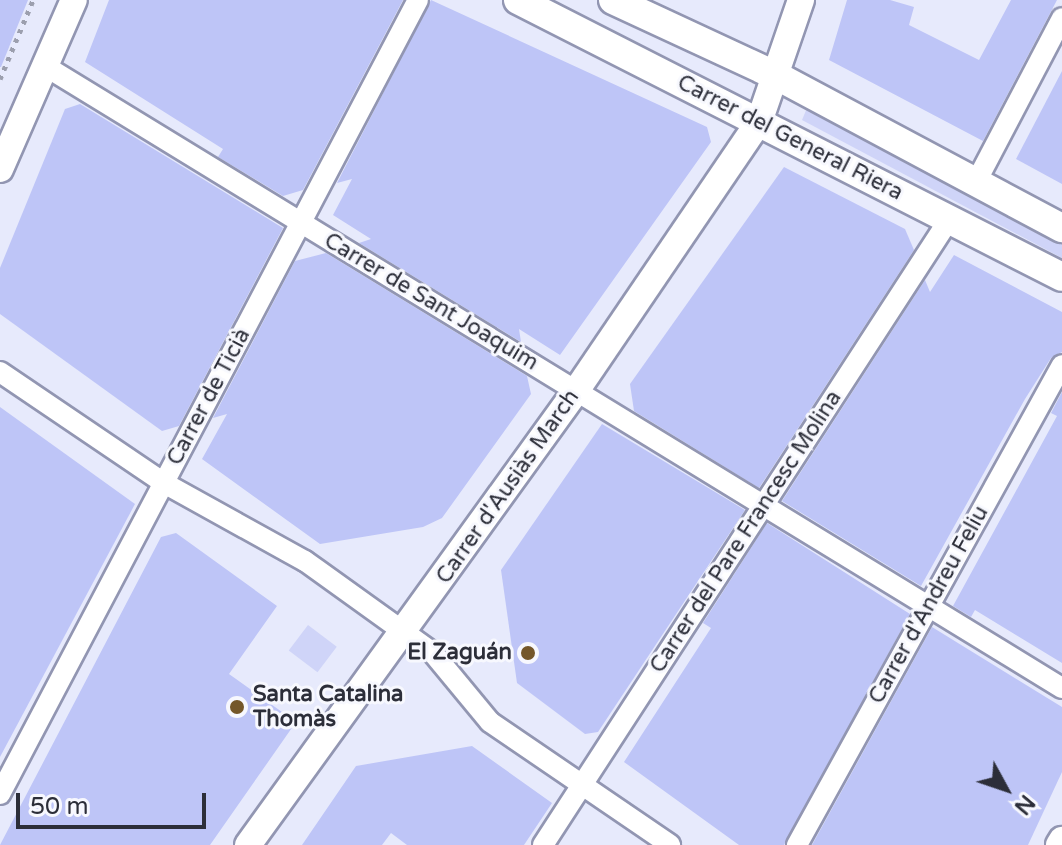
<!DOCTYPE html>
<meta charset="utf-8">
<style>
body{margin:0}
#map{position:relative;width:1062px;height:845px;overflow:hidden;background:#e7eafc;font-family:"Varela Round",sans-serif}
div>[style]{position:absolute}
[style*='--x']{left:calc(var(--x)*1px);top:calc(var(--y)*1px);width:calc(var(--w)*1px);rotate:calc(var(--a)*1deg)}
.green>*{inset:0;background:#cfd4f8;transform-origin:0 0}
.building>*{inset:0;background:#bec5f7}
.path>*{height:5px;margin-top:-2.5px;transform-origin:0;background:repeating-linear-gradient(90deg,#9c9fae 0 4px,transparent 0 10px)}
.roads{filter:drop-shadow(2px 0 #9296b2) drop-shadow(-2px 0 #9296b2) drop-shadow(0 2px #9296b2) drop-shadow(0 -2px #9296b2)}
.minor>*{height:20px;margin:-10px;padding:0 10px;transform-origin:10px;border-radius:10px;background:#fff}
.tertiary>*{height:26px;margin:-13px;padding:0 13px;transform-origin:13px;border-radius:13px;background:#fff}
.secondary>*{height:28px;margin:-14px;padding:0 14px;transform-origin:14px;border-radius:14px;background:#fff}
.dots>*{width:22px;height:22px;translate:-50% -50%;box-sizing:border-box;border:4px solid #f7f8fe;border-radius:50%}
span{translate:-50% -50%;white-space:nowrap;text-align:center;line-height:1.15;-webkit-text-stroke:6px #f7f8fe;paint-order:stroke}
.street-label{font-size:22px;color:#2c2e39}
.poi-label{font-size:22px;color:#2c2e39;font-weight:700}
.right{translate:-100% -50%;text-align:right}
.left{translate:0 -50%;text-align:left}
.north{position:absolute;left:966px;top:749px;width:80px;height:80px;-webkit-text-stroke:6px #f7f8fe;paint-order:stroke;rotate:130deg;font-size:22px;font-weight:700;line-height:32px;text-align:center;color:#2c2e39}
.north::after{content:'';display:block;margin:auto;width:28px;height:36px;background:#2c2e39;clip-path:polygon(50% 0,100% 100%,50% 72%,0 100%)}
.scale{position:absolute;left:16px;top:793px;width:190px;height:36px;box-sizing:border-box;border:4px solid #2c2e39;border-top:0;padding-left:10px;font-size:24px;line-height:28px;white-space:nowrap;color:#2c2e39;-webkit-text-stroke:6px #f7f8fe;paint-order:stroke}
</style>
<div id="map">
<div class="green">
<div style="clip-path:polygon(807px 108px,1062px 241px,1062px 258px,802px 120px)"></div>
<div style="left:308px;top:625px;width:36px;height:32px;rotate:37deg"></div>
</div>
<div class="building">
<div style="clip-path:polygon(0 0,28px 0,1px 67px,0 67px)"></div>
<div style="clip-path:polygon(109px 0,403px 0,303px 190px,283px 196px,218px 157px,223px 149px,85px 62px)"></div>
<div style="clip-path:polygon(431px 0,707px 127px,711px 142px,560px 355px,519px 329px,521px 342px,359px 243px,371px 239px,333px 215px,352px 179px,337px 183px)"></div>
<div style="clip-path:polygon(847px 0,890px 0,914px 7px,909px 25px,979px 60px,1011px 0,1057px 0,983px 141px,829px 60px)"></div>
<div style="clip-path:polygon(1062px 71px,1062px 184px,1016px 159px)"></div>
<div style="clip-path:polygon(80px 104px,283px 228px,179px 426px,162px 431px,0 314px,0 268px,65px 109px)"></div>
<div style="clip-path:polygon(784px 167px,905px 229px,914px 250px,759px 488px,634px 411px,630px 384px)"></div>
<div style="clip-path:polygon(326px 253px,527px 376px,531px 394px,442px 518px,423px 527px,320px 544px,202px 459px,227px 414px,213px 418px,295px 261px)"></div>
<div style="clip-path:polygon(954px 255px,1062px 312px,1062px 352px,1051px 358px,1025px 399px,921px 586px,782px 501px,925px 280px,930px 292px)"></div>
<div style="clip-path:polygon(1062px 392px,1062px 663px,975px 610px,971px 617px,953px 606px,1057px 416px,1051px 413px)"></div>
<div style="clip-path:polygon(0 407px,135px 504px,0 757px)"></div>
<div style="clip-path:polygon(602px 424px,745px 510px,598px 732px,585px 734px,517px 683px,501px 570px)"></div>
<div style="clip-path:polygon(767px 523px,910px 614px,784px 845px,739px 845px,624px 762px,711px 628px,703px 623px)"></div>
<div style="clip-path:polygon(176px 533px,277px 606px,229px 674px,296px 722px,210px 845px,0 845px,161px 537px)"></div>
<div style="clip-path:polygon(932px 627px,1062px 707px,1062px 772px,1028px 845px,812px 845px)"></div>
<div style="clip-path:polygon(472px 746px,552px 803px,524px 845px,407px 845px,391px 833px,382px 845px,302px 845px,356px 766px)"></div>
</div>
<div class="path">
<div style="--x:0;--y:79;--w:86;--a:-67.3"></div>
</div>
<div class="roads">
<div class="minor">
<div style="--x:45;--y:66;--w:1192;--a:31.45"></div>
<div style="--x:976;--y:182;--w:185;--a:-62.3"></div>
<div style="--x:0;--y:372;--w:198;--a:34.1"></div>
<div style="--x:164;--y:483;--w:161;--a:29"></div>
<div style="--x:305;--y:561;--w:158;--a:35.7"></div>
<div style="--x:433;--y:653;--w:89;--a:50.4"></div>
<div style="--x:490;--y:722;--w:218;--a:34.3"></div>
<div style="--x:0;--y:794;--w:897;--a:-62.24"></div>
<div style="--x:543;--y:845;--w:748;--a:-57.01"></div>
<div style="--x:797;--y:845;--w:548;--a:-61.1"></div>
</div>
<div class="tertiary">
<div style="--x:0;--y:169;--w:184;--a:-66.4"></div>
<div style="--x:248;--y:845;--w:560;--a:-54.15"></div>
<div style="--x:576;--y:391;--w:325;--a:-55.8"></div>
<div style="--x:759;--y:122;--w:129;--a:-71"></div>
<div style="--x:1059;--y:845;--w:6;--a:-59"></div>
</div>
<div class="secondary">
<div style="--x:518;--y:0;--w:610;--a:26.98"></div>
<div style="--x:613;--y:0;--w:181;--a:24.9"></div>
<div style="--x:777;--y:76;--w:323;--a:28.1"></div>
</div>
</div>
<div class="dots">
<div style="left:528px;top:653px;background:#74572a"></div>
<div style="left:237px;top:707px;background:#74572a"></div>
</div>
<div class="street-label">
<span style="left:790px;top:138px;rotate:27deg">Carrer del General Riera</span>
<span style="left:431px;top:302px;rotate:31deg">Carrer de Sant Joaquim</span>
<span style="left:209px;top:397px;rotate:-62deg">Carrer de Ticià</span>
<span style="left:508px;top:487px;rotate:-55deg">Carrer d'Ausiàs March</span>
<span style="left:746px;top:532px;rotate:-57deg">Carrer del Pare Francesc Molina</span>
<span style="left:929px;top:605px;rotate:-61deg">Carrer d'Andreu Feliu</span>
</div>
<div class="poi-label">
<span class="right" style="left:512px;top:653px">El Zaguán</span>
<span class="left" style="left:253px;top:707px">Santa Catalina<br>Thomàs</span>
</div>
<div class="north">N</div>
<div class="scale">50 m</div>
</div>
